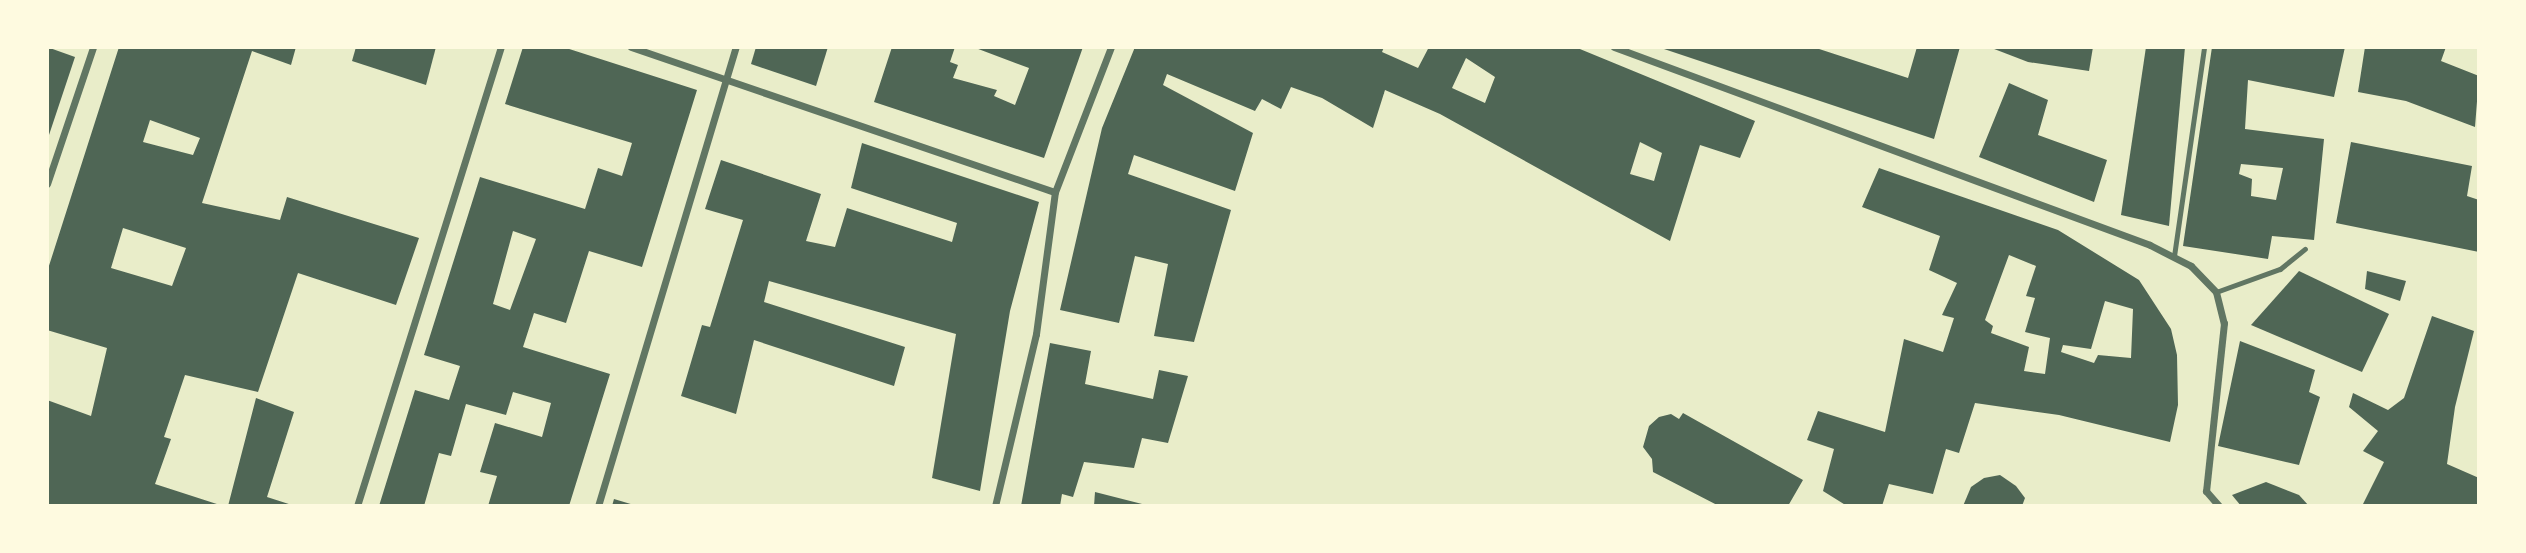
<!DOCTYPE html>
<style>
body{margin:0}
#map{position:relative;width:2526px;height:553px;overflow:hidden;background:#e9edc9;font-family:"Golos Text",sans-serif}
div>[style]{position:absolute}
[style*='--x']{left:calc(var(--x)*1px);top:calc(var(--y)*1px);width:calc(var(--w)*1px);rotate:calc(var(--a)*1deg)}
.building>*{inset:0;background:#4f6655}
.service>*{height:5px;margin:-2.5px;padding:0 2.5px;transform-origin:2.5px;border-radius:2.5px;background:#617663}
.minor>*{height:7px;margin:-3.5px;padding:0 3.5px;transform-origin:3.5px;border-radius:3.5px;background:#617663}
span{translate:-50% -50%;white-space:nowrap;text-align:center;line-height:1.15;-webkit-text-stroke:5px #fefae0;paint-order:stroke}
.frame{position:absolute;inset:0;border:49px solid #fefae0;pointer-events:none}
</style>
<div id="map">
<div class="building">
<div style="clip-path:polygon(47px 47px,75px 57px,48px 138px,47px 138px)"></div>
<div style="clip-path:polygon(evenodd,119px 47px,296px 47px,291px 65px,252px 51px,202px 203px,280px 220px,287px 197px,419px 238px,396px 305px,298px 273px,258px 392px,185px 375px,164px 437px,171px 439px,155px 484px,223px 506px,47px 506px,47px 400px,91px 416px,107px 348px,47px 330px,47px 272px,119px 47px,150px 120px,200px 138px,193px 155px,143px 142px,150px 120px,119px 47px,123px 228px,186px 248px,172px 286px,111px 268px,123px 228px)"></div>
<div style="clip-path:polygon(356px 47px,436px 47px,426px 85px,352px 61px)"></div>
<div style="clip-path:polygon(evenodd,523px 47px,563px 47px,697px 90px,642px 267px,589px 251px,566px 323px,534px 313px,523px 347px,610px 374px,569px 506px,488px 506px,497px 476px,480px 472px,495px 423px,542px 437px,551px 403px,513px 392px,506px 415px,466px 404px,451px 456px,439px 453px,424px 506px,379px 506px,415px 390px,449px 400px,460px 366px,424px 355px,480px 177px,585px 209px,598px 168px,622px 176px,632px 143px,505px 104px,523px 47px,513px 231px,536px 239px,510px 310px,493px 304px,513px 231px)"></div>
<div style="clip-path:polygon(756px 47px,828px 47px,816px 86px,751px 64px)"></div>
<div style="clip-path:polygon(892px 47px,955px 47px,950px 62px,958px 65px,953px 78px,997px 90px,994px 96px,1015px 105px,1029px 68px,973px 47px,1083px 47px,1044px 158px,874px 102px)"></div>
<div style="clip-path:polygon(evenodd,1135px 47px,1384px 47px,1382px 52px,1418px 68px,1429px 47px,1575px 47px,1755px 121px,1740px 158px,1700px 145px,1670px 241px,1440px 114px,1385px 90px,1373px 128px,1322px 98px,1291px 87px,1281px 109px,1262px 99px,1255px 111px,1167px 74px,1163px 85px,1253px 133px,1235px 191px,1134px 155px,1128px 174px,1231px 210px,1194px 342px,1154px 336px,1168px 264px,1135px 256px,1119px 323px,1060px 310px,1102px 128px,1135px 47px,1466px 58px,1495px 77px,1485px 103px,1452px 88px,1466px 58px,1135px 47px,1640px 142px,1662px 153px,1654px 181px,1630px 174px,1640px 142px)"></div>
<div style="clip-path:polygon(1813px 47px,1908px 78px,1917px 47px,1960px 47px,1934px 139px,1661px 48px)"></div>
<div style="clip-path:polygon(1989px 47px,2093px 47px,2089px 71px,2028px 62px)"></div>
<div style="clip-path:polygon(2146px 47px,2185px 47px,2169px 226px,2121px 215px)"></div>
<div style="clip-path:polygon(evenodd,2212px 47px,2345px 47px,2334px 97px,2248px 80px,2245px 129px,2324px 139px,2314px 240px,2272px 236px,2268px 259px,2183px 246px,2212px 47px,2241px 164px,2283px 168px,2276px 200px,2251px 196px,2252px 179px,2239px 174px,2241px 164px)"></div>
<div style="clip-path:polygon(2365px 47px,2446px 47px,2441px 61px,2479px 76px,2475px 127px,2406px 101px,2358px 92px)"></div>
<div style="clip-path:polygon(2009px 83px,2048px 100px,2038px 135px,2107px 160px,2094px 202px,1979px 157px)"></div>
<div style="clip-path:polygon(2351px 142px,2472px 166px,2467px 196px,2479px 200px,2479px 252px,2336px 223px)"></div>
<div style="clip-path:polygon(862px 143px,1039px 202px,1010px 311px,980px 491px,932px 478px,956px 334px,769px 281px,764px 302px,905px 347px,894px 386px,754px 340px,736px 414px,681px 396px,702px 325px,710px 327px,743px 220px,705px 209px,721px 160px,821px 194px,806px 241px,835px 247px,847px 208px,952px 242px,957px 223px,851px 188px)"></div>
<div style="clip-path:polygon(evenodd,1879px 168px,2058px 230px,2139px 280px,2171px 329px,2177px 355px,2178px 405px,2170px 442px,2059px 415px,1975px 403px,1959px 453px,1946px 449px,1933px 494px,1889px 484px,1882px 506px,1847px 506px,1823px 491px,1834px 449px,1807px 440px,1818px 411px,1885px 432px,1904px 339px,1943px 352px,1954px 318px,1942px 315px,1957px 283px,1929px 270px,1940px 236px,1862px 207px,1879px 168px,2009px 255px,2036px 266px,2026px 296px,2035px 298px,2025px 332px,2050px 338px,2045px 374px,2024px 371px,2029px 347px,1991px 333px,1993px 326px,1985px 320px,2009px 255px,1879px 168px,2105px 301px,2133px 309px,2131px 358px,2098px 355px,2094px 363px,2061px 352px,2063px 345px,2091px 349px,2105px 301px)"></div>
<div style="clip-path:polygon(2299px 271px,2389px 314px,2362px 372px,2251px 325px)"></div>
<div style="clip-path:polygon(2367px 271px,2406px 281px,2400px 301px,2365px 289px)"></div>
<div style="clip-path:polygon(2432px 316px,2474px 331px,2455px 407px,2447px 464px,2479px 478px,2479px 506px,2362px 506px,2384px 462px,2363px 451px,2378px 431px,2349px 407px,2353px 393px,2388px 410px,2404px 398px)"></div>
<div style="clip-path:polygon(2240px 341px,2315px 370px,2309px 392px,2320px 397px,2299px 465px,2218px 446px)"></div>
<div style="clip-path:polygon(1050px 343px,1091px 351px,1085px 384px,1153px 399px,1159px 370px,1188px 376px,1168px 443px,1142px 438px,1134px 468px,1084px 462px,1073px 497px,1062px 494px,1060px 506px,1021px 506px)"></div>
<div style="clip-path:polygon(256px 398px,294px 412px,267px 497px,295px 506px,228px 506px)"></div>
<div style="clip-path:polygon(1683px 413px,1803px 480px,1788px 506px,1719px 506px,1653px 472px,1652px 459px,1643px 447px,1649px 426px,1659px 417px,1671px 414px,1679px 419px)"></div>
<div style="clip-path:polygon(2000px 475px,2016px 486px,2025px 498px,2022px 506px,1963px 506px,1971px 487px,1984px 478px)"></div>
<div style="clip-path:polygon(2266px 482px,2299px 495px,2309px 506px,2241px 506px,2232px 495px)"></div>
<div style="clip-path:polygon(1095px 492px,1146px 505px,1146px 506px,1094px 506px)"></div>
<div style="clip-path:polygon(614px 499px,634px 505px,633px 506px,612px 506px)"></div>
</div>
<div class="service">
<div style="--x:2174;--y:256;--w:211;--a:-81.8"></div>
<div style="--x:2216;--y:292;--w:68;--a:-19.8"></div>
<div style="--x:2280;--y:269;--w:32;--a:-39"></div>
</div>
<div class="minor">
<div style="--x:631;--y:47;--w:448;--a:18.9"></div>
<div style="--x:1614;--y:47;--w:571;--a:20.27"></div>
<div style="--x:2150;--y:245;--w:46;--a:27.1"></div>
<div style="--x:2191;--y:266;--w:36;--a:46"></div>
<div style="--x:2216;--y:292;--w:32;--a:76"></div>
<div style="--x:2224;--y:323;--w:169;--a:96.1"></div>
<div style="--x:2206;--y:491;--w:20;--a:49"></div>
<div style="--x:47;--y:184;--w:145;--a:-71.4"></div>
<div style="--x:357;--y:506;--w:481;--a:-72.6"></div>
<div style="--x:598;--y:506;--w:479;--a:-73.3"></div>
<div style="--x:995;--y:506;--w:177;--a:-76.6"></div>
<div style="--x:1036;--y:334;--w:143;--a:-82.4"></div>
<div style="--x:1055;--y:192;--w:155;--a:-68.9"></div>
</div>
<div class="frame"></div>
</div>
